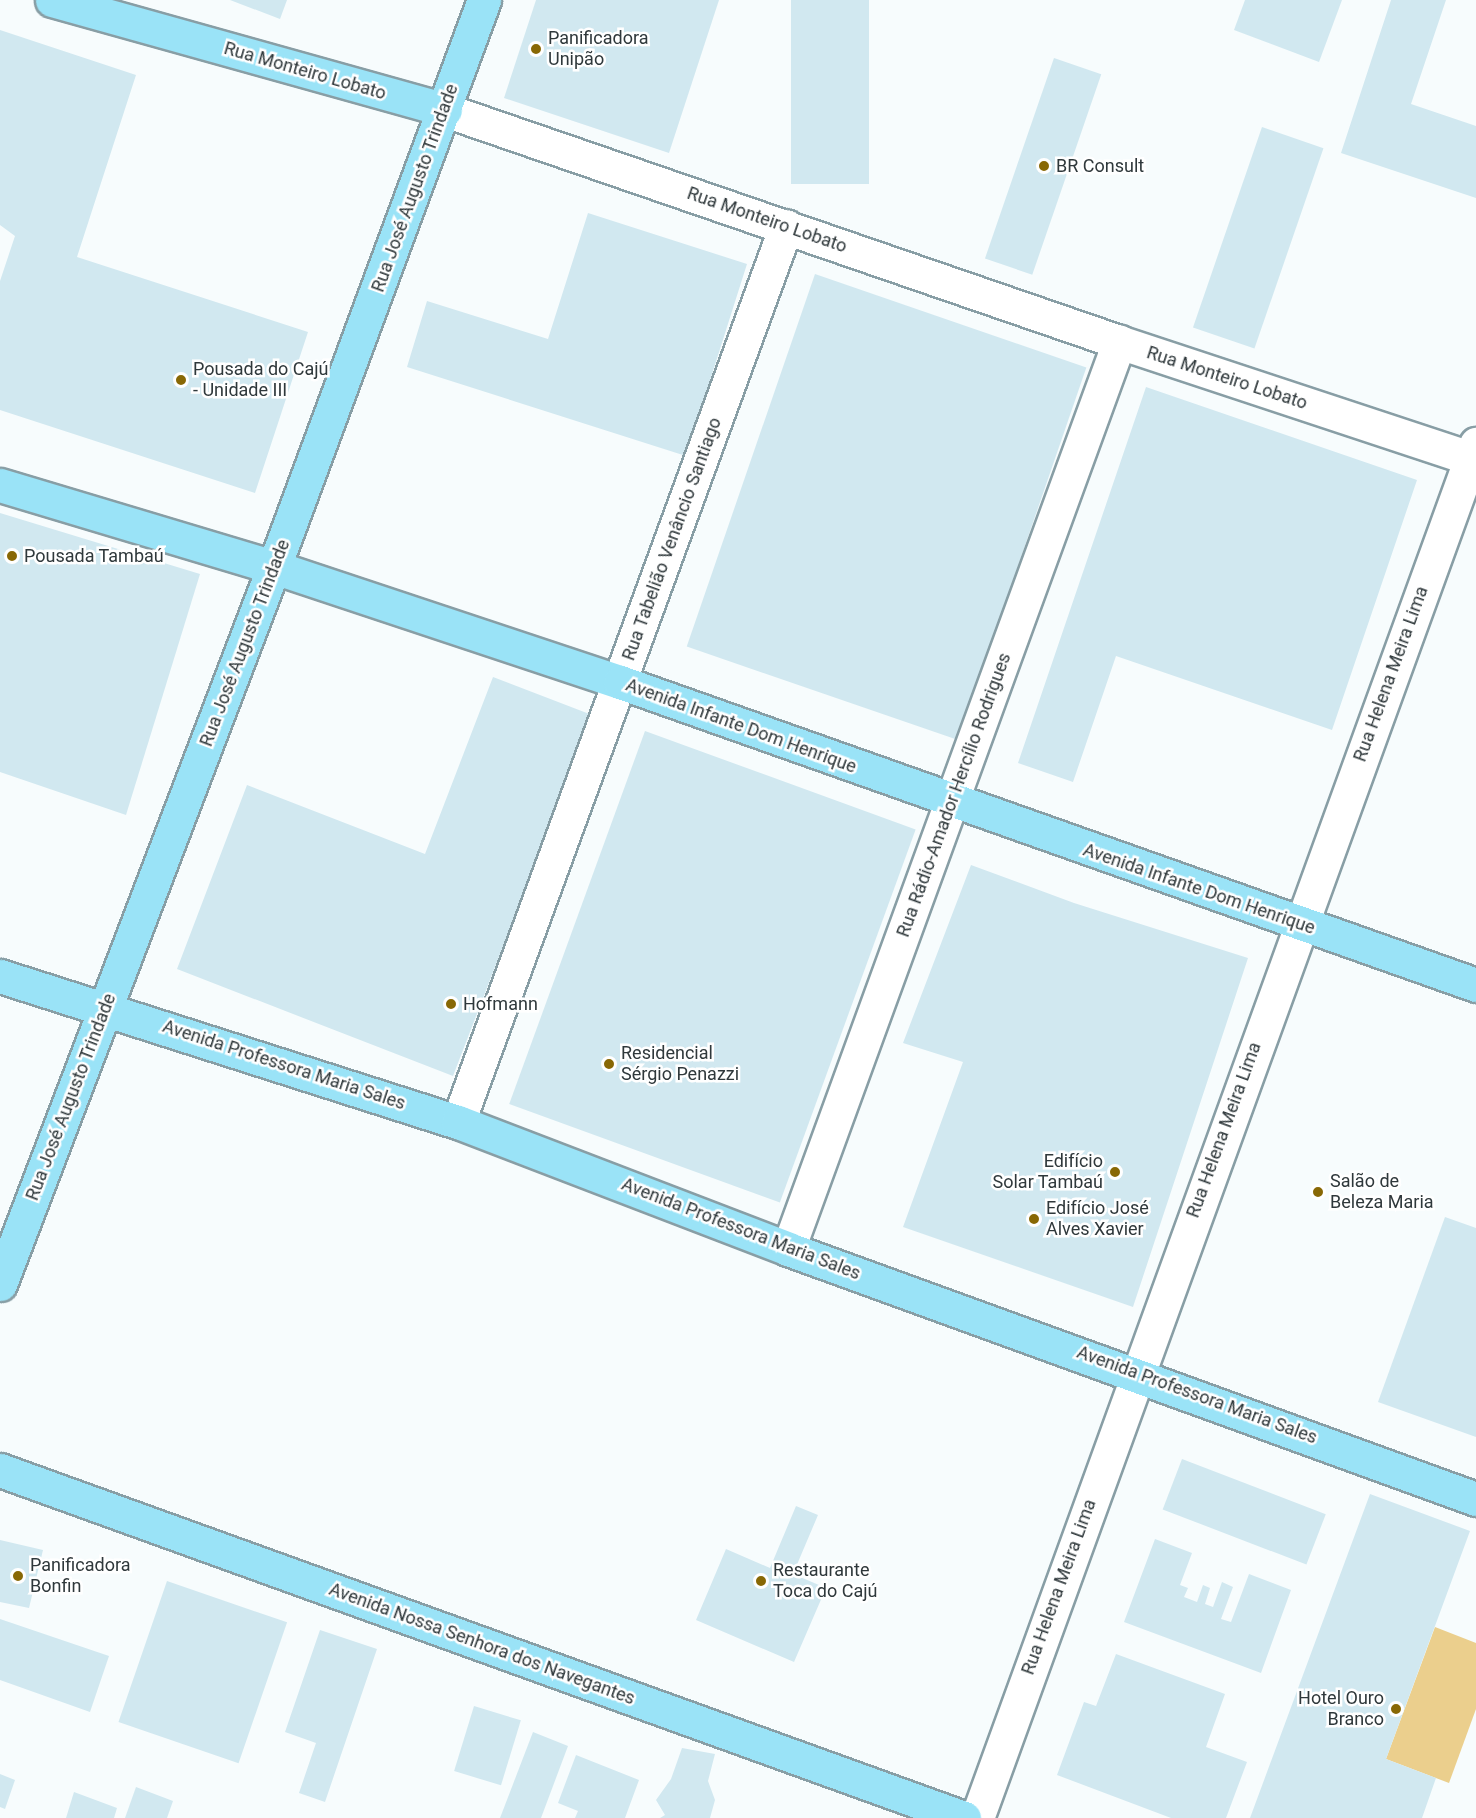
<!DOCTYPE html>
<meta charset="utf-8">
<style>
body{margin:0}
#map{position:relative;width:1476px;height:1818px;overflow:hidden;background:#f7fcfd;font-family:Roboto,sans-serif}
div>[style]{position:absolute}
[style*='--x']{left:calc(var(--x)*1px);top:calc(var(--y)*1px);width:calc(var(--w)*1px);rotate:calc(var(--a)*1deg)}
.water>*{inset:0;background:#ebcf8d}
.building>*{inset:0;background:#d1e8f0;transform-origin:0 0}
.roads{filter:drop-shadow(2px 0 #889ea5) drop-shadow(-2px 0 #889ea5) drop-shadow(0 2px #889ea5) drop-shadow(0 -2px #889ea5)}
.minor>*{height:33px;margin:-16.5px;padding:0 16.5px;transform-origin:16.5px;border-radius:16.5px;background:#fff}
.major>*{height:33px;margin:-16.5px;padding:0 16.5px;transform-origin:16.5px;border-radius:16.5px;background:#9ae3f7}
.dots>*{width:16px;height:16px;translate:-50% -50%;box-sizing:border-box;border:3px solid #fff;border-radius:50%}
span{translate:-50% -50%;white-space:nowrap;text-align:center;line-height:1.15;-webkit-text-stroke:5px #fff;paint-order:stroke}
.poi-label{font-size:18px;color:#2f383b}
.left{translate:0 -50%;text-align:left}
.right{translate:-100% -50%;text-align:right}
.street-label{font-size:18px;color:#2f383b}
</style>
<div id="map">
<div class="water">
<div style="clip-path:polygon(1435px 1627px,1476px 1643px,1476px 1709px,1449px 1783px,1386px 1759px)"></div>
</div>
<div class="building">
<div style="clip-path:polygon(230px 0,287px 0,280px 19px)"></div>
<div style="clip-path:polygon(536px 0,719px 0,669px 153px,504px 98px)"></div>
<div style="left:791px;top:0;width:78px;height:184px"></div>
<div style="clip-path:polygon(1245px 0,1342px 0,1319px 62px,1234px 30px)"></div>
<div style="clip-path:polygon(1391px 0,1446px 0,1411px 104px,1476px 126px,1476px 198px,1341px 153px)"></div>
<div style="clip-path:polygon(0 30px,136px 75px,77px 257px,308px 332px,255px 493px,0 410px,0 281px,15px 236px,0 225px)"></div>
<div style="left:1054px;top:58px;width:50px;height:212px;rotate:19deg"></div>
<div style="left:1262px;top:127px;width:65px;height:212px;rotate:19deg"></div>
<div style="clip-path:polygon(588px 213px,747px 264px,686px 456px,407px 367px,427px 301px,548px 339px)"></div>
<div style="left:815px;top:274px;width:287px;height:394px;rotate:19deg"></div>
<div style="clip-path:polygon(1146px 387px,1417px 480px,1332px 730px,1116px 656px,1073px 782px,1018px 763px)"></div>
<div style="clip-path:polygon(0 513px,200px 574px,126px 815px,0 772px)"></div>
<div style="clip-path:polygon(493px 677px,592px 715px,453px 1076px,177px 969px,247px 785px,425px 854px)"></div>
<div style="left:645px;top:731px;width:288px;height:397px;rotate:20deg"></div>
<div style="clip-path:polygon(971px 865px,1074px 903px,1248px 958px,1133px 1307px,903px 1227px,963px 1062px,903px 1043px)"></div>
<div style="clip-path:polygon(1445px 1217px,1476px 1228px,1476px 1437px,1378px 1402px)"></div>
<div style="left:1182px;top:1459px;width:154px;height:54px;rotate:21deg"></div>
<div style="clip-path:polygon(1370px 1494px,1470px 1531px,1386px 1759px,1436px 1778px,1422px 1818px,1250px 1818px)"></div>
<div style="clip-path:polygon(796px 1506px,818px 1515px,793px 1574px,826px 1588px,794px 1662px,696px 1620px,726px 1549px,770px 1568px)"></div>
<div style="clip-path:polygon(1155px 1539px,1192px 1553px,1180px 1585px,1188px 1588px,1184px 1597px,1197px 1602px,1203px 1585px,1210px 1588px,1205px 1604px,1213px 1607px,1222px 1582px,1233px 1587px,1221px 1619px,1231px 1622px,1249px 1574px,1291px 1590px,1261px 1673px,1124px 1622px)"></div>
<div style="clip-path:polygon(0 1540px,43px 1550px,29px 1608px,0 1602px)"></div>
<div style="left:167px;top:1581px;width:127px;height:149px;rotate:19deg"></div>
<div style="clip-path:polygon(0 1619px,109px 1656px,90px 1712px,0 1680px)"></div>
<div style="clip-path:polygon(320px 1630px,377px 1649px,325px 1802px,299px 1793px,316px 1743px,285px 1732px)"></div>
<div style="clip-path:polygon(1116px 1654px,1225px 1694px,1206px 1747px,1247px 1762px,1226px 1818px,1171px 1818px,1057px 1775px,1084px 1702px,1096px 1706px)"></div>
<div style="left:474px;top:1706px;width:49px;height:68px;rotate:17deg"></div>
<div style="clip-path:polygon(533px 1732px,568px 1746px,541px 1818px,500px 1818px)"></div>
<div style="clip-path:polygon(682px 1748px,715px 1754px,708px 1781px,715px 1800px,710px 1818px,660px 1818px,665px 1815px,656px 1800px,671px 1779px)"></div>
<div style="clip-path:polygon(576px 1755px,639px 1780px,625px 1818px,575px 1818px,578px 1811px,558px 1803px)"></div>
<div style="clip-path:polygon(0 1774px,15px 1780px,5px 1809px,0 1807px)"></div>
<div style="clip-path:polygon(136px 1787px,173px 1801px,167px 1818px,125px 1818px)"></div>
<div style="clip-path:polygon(74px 1792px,117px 1808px,114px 1818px,66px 1818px)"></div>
</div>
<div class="roads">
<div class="minor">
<div style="--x:445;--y:110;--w:713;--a:18.99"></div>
<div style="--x:1119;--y:342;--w:376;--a:18.3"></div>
<div style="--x:458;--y:1122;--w:954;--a:-69.89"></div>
<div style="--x:788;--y:1249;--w:966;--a:-69.95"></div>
<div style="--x:977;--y:1818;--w:1462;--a:-70.04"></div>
</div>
<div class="major">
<div style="--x:52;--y:0;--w:408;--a:15.6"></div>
<div style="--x:0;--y:485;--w:286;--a:16.7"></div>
<div style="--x:274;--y:567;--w:365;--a:18.4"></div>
<div style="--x:620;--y:682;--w:908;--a:19.49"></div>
<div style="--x:0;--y:976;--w:481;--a:17.7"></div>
<div style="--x:458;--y:1122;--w:354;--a:21"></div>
<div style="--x:788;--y:1249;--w:732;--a:19.97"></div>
<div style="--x:0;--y:1284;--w:796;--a:-69.11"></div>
<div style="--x:284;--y:540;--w:576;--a:-69.68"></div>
<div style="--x:0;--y:1470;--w:1025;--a:19.85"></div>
</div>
</div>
<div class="dots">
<div style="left:536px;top:49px;background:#886805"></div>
<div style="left:1044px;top:166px;background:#886805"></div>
<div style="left:181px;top:380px;background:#886805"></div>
<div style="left:12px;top:556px;background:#886805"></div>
<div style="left:451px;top:1004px;background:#886805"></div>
<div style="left:609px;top:1064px;background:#886805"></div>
<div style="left:1115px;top:1172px;background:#886805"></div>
<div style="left:1318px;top:1192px;background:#886805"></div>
<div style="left:1034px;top:1219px;background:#886805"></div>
<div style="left:18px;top:1576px;background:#886805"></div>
<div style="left:761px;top:1581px;background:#886805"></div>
<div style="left:1396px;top:1709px;background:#886805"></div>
</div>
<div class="poi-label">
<span class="left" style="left:548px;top:49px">Panificadora<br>Unipão</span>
<span class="left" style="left:1056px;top:166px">BR Consult</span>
<span class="left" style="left:193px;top:380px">Pousada do Cajú<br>- Unidade III</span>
<span class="left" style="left:24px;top:556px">Pousada Tambaú</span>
<span class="left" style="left:463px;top:1004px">Hofmann</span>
<span class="left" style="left:621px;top:1064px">Residencial<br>Sérgio Penazzi</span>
<span class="right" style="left:1103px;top:1172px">Edifício<br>Solar Tambaú</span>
<span class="left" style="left:1330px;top:1192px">Salão de<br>Beleza Maria</span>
<span class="left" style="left:1046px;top:1219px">Edifício José<br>Alves Xavier</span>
<span class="left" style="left:30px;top:1576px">Panificadora<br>Bonfin</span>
<span class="left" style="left:773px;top:1581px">Restaurante<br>Toca do Cajú</span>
<span class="right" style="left:1384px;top:1709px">Hotel Ouro<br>Branco</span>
</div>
<div class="street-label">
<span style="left:305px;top:71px;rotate:16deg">Rua Monteiro Lobato</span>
<span style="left:415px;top:188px;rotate:-70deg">Rua José Augusto Trindade</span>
<span style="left:767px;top:220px;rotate:19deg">Rua Monteiro Lobato</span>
<span style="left:1227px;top:378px;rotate:18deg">Rua Monteiro Lobato</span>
<span style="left:672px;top:539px;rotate:-70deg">Rua Tabelião Venâncio Santiago</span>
<span style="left:245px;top:643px;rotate:-69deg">Rua José Augusto Trindade</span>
<span style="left:1391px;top:674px;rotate:-70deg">Rua Helena Meira Lima</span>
<span style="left:741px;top:726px;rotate:20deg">Avenida Infante Dom Henrique</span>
<span style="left:954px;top:795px;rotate:-70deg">Rua Rádio-Amador Hercílio Rodrigues</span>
<span style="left:1199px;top:889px;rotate:19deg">Avenida Infante Dom Henrique</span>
<span style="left:284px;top:1065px;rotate:18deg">Avenida Professora Maria Sales</span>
<span style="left:71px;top:1097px;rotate:-69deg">Rua José Augusto Trindade</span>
<span style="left:1224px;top:1130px;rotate:-70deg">Rua Helena Meira Lima</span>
<span style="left:741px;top:1229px;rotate:21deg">Avenida Professora Maria Sales</span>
<span style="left:1197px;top:1395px;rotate:20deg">Avenida Professora Maria Sales</span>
<span style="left:1059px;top:1587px;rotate:-70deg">Rua Helena Meira Lima</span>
<span style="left:482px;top:1644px;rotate:20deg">Avenida Nossa Senhora dos Navegantes</span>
</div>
</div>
